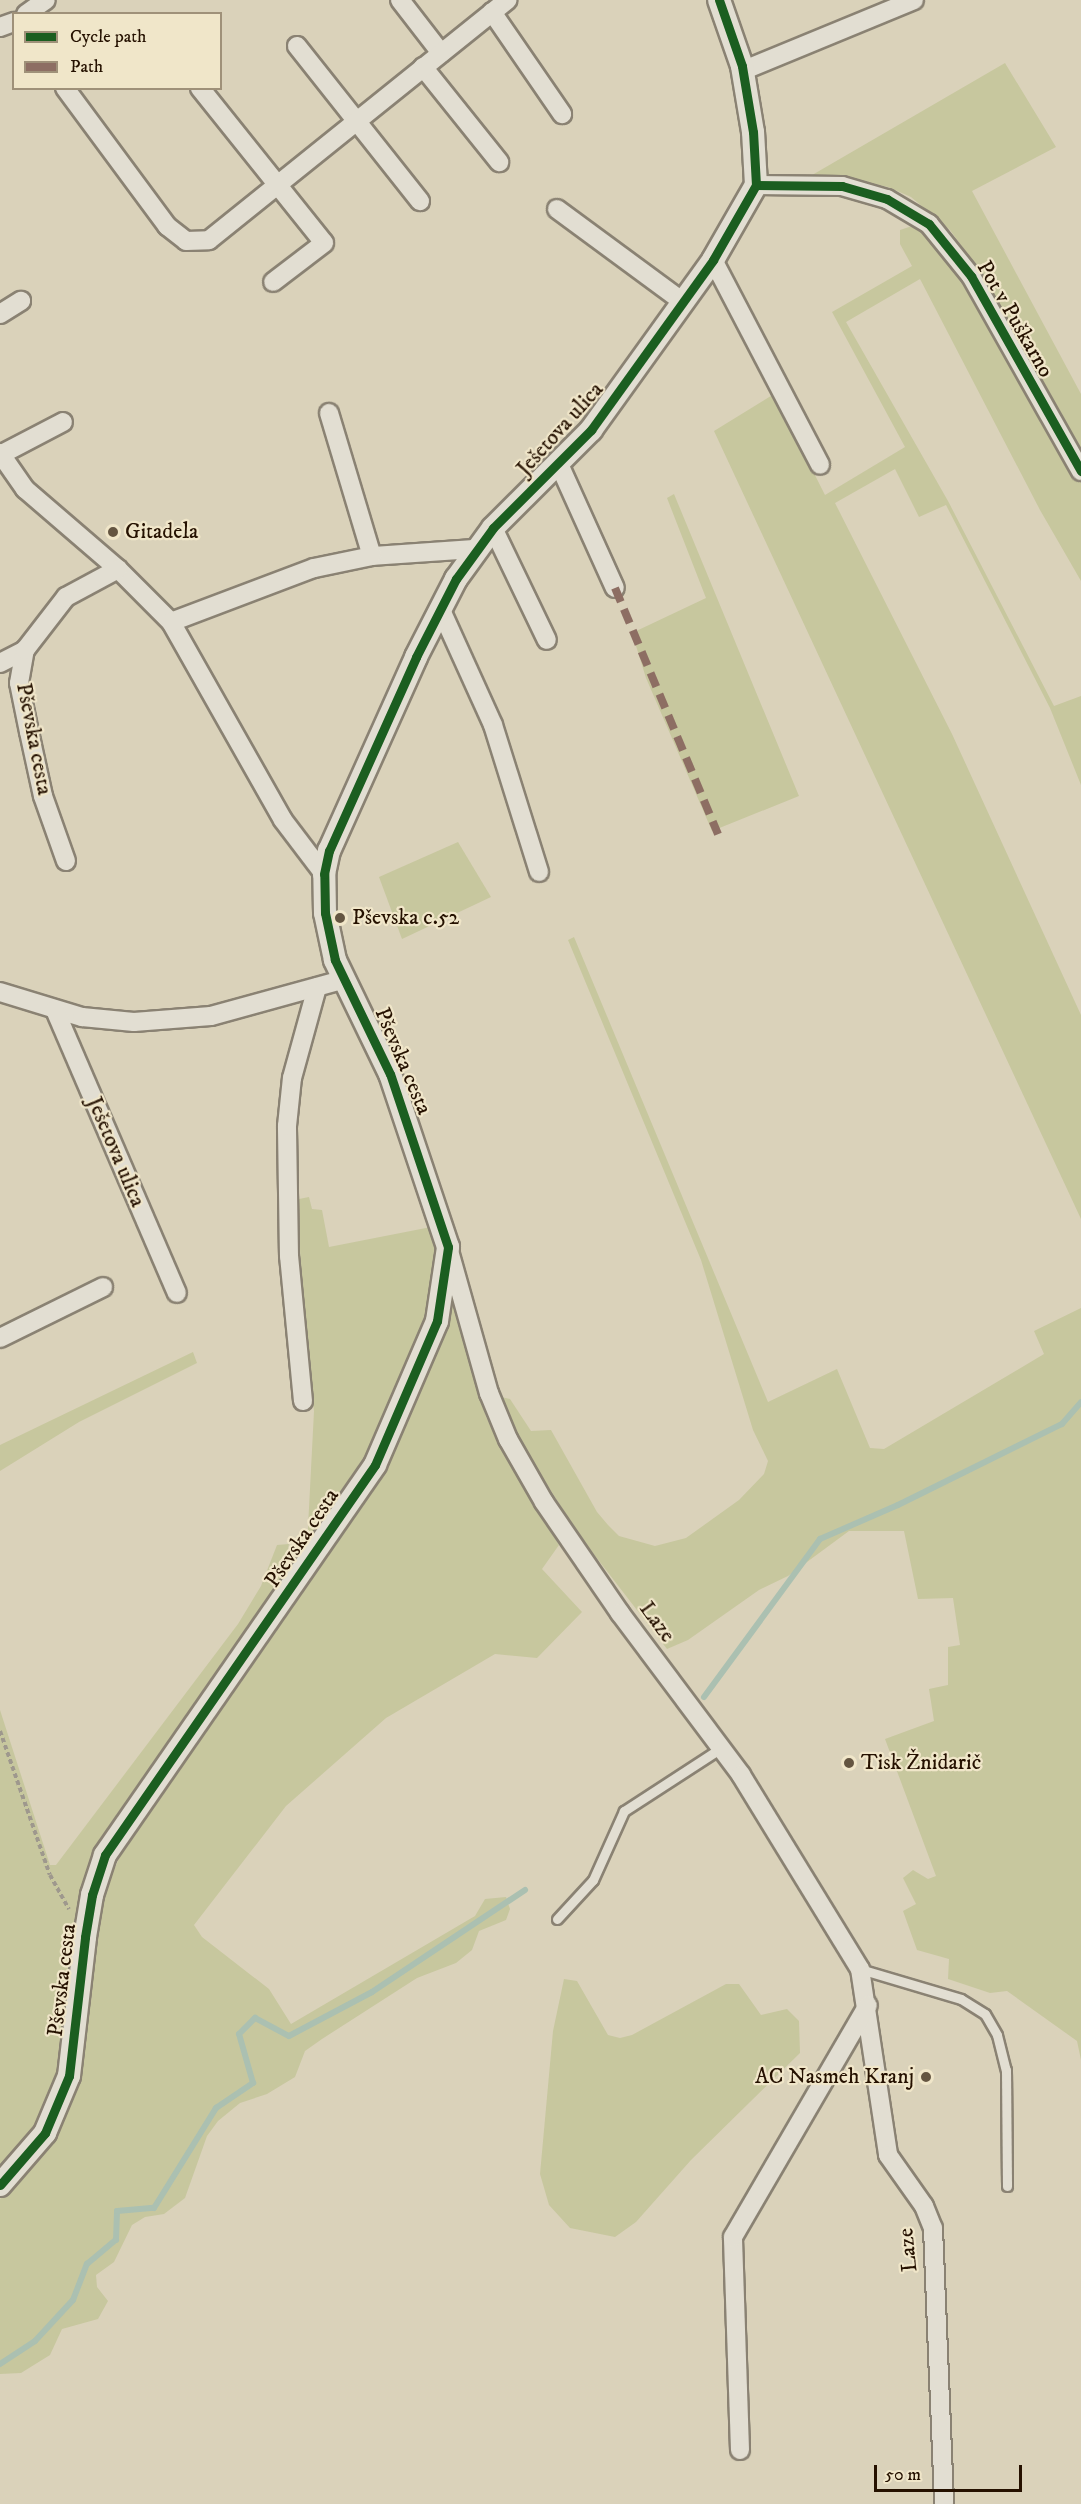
<!DOCTYPE html>
<meta charset="utf-8">
<style>
body{margin:0}
#map{position:relative;width:1081px;height:2504px;overflow:hidden;background:#dad2ba;font-family:"IM FELL DW Pica",serif}
div>[style]{position:absolute}
[style*='--x']{left:calc(var(--x)*1px);top:calc(var(--y)*1px);width:calc(var(--w)*1px);rotate:calc(var(--a)*1deg)}
.green>*{inset:0;background:#c7c79e}
.stream>*{height:6px;margin:-3px;padding:0 3px;transform-origin:3px;border-radius:3px;background:#abc0b1}
.path>*{height:4px;margin-top:-2px;transform-origin:0;background:repeating-linear-gradient(90deg,#9e988d 0 4.5px,transparent 0 7.5px)}
.roads{filter:drop-shadow(2px 0 #8a8273) drop-shadow(-2px 0 #8a8273) drop-shadow(0 2px #8a8273) drop-shadow(0 -2px #8a8273)}
.service>*{height:9px;margin:-4.5px;padding:0 4.5px;transform-origin:4.5px;border-radius:4.5px;background:#e2ded2}
.minor>*{height:18px;margin:-9px;padding:0 9px;transform-origin:9px;border-radius:9px;background:#e2ded2}
.tertiary>*{height:22px;margin:-11px;padding:0 11px;transform-origin:11px;border-radius:11px;background:#e2ded2}
.quiet>*{height:8px;margin-top:-4px;transform-origin:0;background:repeating-linear-gradient(90deg,#8d6e63 0 15px,transparent 0 23px)}
.cycleway>*{height:9px;margin:-4.5px;padding:0 4.5px;transform-origin:4.5px;border-radius:4.5px;background:#1b5e20}
.dots>*{width:16px;height:16px;translate:-50% -50%;box-sizing:border-box;border:3px solid #f0e6c9;border-radius:50%}
span{translate:-50% -50%;white-space:nowrap;text-align:center;line-height:1.15;-webkit-text-stroke:4.5px #f0e6c9;paint-order:stroke}
.street-label{font-size:22px;color:#251100}
.poi-label{font-size:22px;color:#251100}
.left{translate:0 -50%;text-align:left}
.right{translate:-100% -50%;text-align:right}
.legend{position:absolute;left:12px;top:12px;width:210px;height:78px;box-sizing:border-box;background:#f0e6c9;border:2px solid #9f9179;margin:0;padding:8px 10px;list-style:none;font-size:18px;color:#251100}
.legend li{display:flex;align-items:center;gap:12px;height:30px}
.legend b{width:30px;border:2px solid #9f9179}
.scale{position:absolute;left:874px;top:2465px;width:148px;height:27px;box-sizing:border-box;border:3px solid #251100;border-top:0;padding-left:8px;font-size:18px;line-height:21px;white-space:nowrap;color:#251100;-webkit-text-stroke:4px #f0e6c9;paint-order:stroke}
</style>
<div id="map">
<div class="green">
<div style="clip-path:polygon(1005px 63px,1056px 147px,972px 191px,1081px 394px,1081px 450px,1040px 385px,974px 263px,950px 230px,911px 197px,888px 187px,847px 178px,807px 178px)"></div>
<div style="clip-path:polygon(915px 225px,961px 279px,1081px 483px,1081px 581px,1040px 510px,920px 279px,846px 322px,948px 501px,1054px 706px,1081px 696px,1081px 785px,1050px 708px,946px 505px,919px 517px,895px 469px,835px 503px,952px 734px,1081px 1015px,1081px 1219px,714px 431px,774px 394px,825px 495px,905px 447px,832px 312px,912px 266px,900px 244px,900px 230px)"></div>
<div style="clip-path:polygon(674px 494px,799px 796px,712px 831px,646px 678px,632px 633px,706px 598px,667px 498px)"></div>
<div style="clip-path:polygon(458px 842px,491px 897px,402px 939px,379px 877px)"></div>
<div style="clip-path:polygon(574px 937px,768px 1402px,837px 1369px,870px 1448px,884px 1449px,1044px 1354px,1034px 1331px,1081px 1308px,1081px 2060px,1077px 2041px,1007px 1991px,990px 1993px,948px 1979px,949px 1959px,917px 1950px,903px 1911px,916px 1904px,903px 1878px,913px 1870px,928px 1879px,936px 1876px,885px 1739px,934px 1721px,929px 1689px,948px 1685px,948px 1647px,960px 1645px,953px 1598px,918px 1599px,904px 1531px,849px 1531px,788px 1576px,759px 1590px,688px 1640px,667px 1649px,579px 1535px,513px 1431px,501px 1397px,510px 1399px,531px 1431px,551px 1430px,597px 1512px,608px 1525px,619px 1536px,655px 1546px,686px 1538px,739px 1500px,764px 1474px,768px 1461px,753px 1430px,701px 1260px,568px 940px)"></div>
<div style="clip-path:polygon(309px 1197px,312px 1209px,322px 1210px,329px 1247px,431px 1227px,446px 1268px,486px 1417px,517px 1477px,559px 1545px,542px 1569px,582px 1612px,537px 1658px,495px 1654px,386px 1718px,286px 1806px,194px 1925px,202px 1937px,269px 1989px,291px 2024px,475px 1916px,485px 1899px,506px 1897px,510px 1909px,506px 1920px,479px 1931px,472px 1950px,456px 1963px,417px 1978px,322px 2039px,305px 2051px,295px 2077px,267px 2094px,240px 2103px,218px 2121px,207px 2136px,185px 2198px,164px 2214px,145px 2217px,132px 2225px,114px 2262px,96px 2275px,97px 2287px,108px 2301px,98px 2319px,62px 2329px,50px 2355px,21px 2373px,0 2374px,0 2199px,42px 2155px,78px 2077px,101px 1899px,130px 1834px,306px 1566px,314px 1411px,301px 1295px,299px 1199px)"></div>
<div style="clip-path:polygon(193px 1352px,197px 1363px,79px 1422px,0 1471px,0 1445px)"></div>
<div style="clip-path:polygon(289px 1544px,281px 1583px,114px 1822px,75px 1947px,70px 1950px,69px 1964px,74px 1966px,58px 2080px,33px 2131px,0 2169px,0 1710px,50px 1865px,56px 1865px,238px 1624px,261px 1586px,277px 1545px)"></div>
<div style="clip-path:polygon(564px 1979px,577px 1981px,608px 2035px,620px 2038px,632px 2035px,726px 1984px,739px 1984px,761px 2015px,787px 2009px,799px 2021px,800px 2053px,691px 2160px,636px 2222px,615px 2237px,570px 2228px,549px 2205px,540px 2174px,553px 2031px)"></div>
</div>
<div class="stream">
<div style="--x:704;--y:1697;--w:196;--a:-53.7"></div>
<div style="--x:820;--y:1539;--w:85;--a:-23.6"></div>
<div style="--x:898;--y:1505;--w:183;--a:-26.3"></div>
<div style="--x:1062;--y:1424;--w:29;--a:-49"></div>
<div style="--x:0;--y:2364;--w:42;--a:-33.3"></div>
<div style="--x:35;--y:2341;--w:56;--a:-47.2"></div>
<div style="--x:73;--y:2300;--w:39;--a:-69"></div>
<div style="--x:87;--y:2264;--w:38;--a:-40"></div>
<div style="--x:116;--y:2240;--w:29;--a:-88"></div>
<div style="--x:117;--y:2211;--w:37;--a:-5"></div>
<div style="--x:154;--y:2208;--w:118;--a:-58.2"></div>
<div style="--x:216;--y:2108;--w:45;--a:-34"></div>
<div style="--x:253;--y:2083;--w:51;--a:-105.9"></div>
<div style="--x:239;--y:2034;--w:23;--a:-45"></div>
<div style="--x:255;--y:2018;--w:38;--a:28"></div>
<div style="--x:289;--y:2036;--w:94;--a:-27.9"></div>
<div style="--x:372;--y:1992;--w:184;--a:-33.7"></div>
</div>
<div class="path">
<div style="--x:0;--y:1731;--w:152;--a:70.9"></div>
<div style="--x:50;--y:1875;--w:39;--a:61"></div>
</div>
<div class="roads">
<div class="service">
<div style="--x:557;--y:1919;--w:53;--a:-47.3"></div>
<div style="--x:593;--y:1880;--w:76;--a:-65.8"></div>
<div style="--x:624;--y:1811;--w:116;--a:-33"></div>
<div style="--x:860;--y:1969;--w:105;--a:16.5"></div>
<div style="--x:961;--y:1999;--w:28;--a:32"></div>
<div style="--x:985;--y:2014;--w:24;--a:60"></div>
<div style="--x:997;--y:2035;--w:36;--a:76"></div>
<div style="--x:1006;--y:2070;--w:116;--a:89.5"></div>
</div>
<div class="minor">
<div style="--x:400;--y:0;--w:67;--a:52.3"></div>
<div style="--x:492;--y:12;--w:124;--a:55.5"></div>
<div style="--x:26;--y:14;--w:24;--a:-35"></div>
<div style="--x:0;--y:27;--w:15;--a:-20"></div>
<div style="--x:297;--y:46;--w:198;--a:51.6"></div>
<div style="--x:423;--y:67;--w:122;--a:51.3"></div>
<div style="--x:742;--y:71;--w:186;--a:-22.4"></div>
<div style="--x:65;--y:88;--w:172;--a:53.5"></div>
<div style="--x:167;--y:226;--w:24;--a:38"></div>
<div style="--x:186;--y:241;--w:23;--a:-2"></div>
<div style="--x:209;--y:240;--w:383;--a:-38.8"></div>
<div style="--x:200;--y:88;--w:198;--a:51.3"></div>
<div style="--x:324;--y:243;--w:64;--a:142.6"></div>
<div style="--x:756;--y:185;--w:86;--a:0.7"></div>
<div style="--x:842;--y:186;--w:47;--a:16.1"></div>
<div style="--x:887;--y:199;--w:49;--a:30.8"></div>
<div style="--x:929;--y:224;--w:67;--a:51.1"></div>
<div style="--x:971;--y:276;--w:224;--a:60.6"></div>
<div style="--x:557;--y:209;--w:157;--a:36.4"></div>
<div style="--x:713;--y:260;--w:231;--a:62.4"></div>
<div style="--x:0;--y:314;--w:25;--a:-32"></div>
<div style="--x:329;--y:413;--w:149;--a:73.3"></div>
<div style="--x:372;--y:556;--w:104;--a:-3.9"></div>
<div style="--x:0;--y:453;--w:44;--a:55.2"></div>
<div style="--x:25;--y:489;--w:123;--a:40.7"></div>
<div style="--x:118;--y:569;--w:75;--a:45"></div>
<div style="--x:171;--y:622;--w:227;--a:60.5"></div>
<div style="--x:283;--y:820;--w:68;--a:52.8"></div>
<div style="--x:0;--y:455;--w:71;--a:-27.6"></div>
<div style="--x:558;--y:462;--w:138;--a:65.7"></div>
<div style="--x:493;--y:528;--w:124;--a:64.3"></div>
<div style="--x:440;--y:608;--w:128;--a:65.6"></div>
<div style="--x:493;--y:725;--w:154;--a:72.6"></div>
<div style="--x:171;--y:622;--w:153;--a:-20.7"></div>
<div style="--x:314;--y:568;--w:59;--a:-11.7"></div>
<div style="--x:0;--y:663;--w:28;--a:-27"></div>
<div style="--x:66;--y:861;--w:69;--a:-109.5"></div>
<div style="--x:43;--y:796;--w:66;--a:-102.3"></div>
<div style="--x:29;--y:732;--w:50;--a:-101.5"></div>
<div style="--x:19;--y:683;--w:34;--a:-80"></div>
<div style="--x:25;--y:650;--w:67;--a:-52.3"></div>
<div style="--x:66;--y:597;--w:59;--a:-28.3"></div>
<div style="--x:0;--y:992;--w:86;--a:17"></div>
<div style="--x:82;--y:1017;--w:52;--a:5.5"></div>
<div style="--x:134;--y:1022;--w:77;--a:-4.5"></div>
<div style="--x:211;--y:1016;--w:139;--a:-15.4"></div>
<div style="--x:55;--y:1010;--w:308;--a:66.7"></div>
<div style="--x:449;--y:1251;--w:148;--a:74.3"></div>
<div style="--x:489;--y:1393;--w:50;--a:67.6"></div>
<div style="--x:508;--y:1439;--w:73;--a:60.3"></div>
<div style="--x:544;--y:1502;--w:135;--a:55.6"></div>
<div style="--x:620;--y:1613;--w:202;--a:53.2"></div>
<div style="--x:741;--y:1775;--w:228;--a:58.5"></div>
<div style="--x:860;--y:1969;--w:188;--a:81.4"></div>
<div style="--x:888;--y:2155;--w:62;--a:54.8"></div>
<div style="--x:924;--y:2206;--w:24;--a:68"></div>
<div style="--x:933;--y:2228;--w:276;--a:87.7"></div>
<div style="--x:0;--y:1338;--w:115;--a:-26.3"></div>
<div style="--x:303;--y:1401;--w:146;--a:-95.5"></div>
<div style="--x:289;--y:1256;--w:130;--a:-90.9"></div>
<div style="--x:287;--y:1126;--w:48;--a:-84.1"></div>
<div style="--x:292;--y:1078;--w:94;--a:-74.6"></div>
<div style="--x:740;--y:2450;--w:213;--a:-91.9"></div>
<div style="--x:733;--y:2237;--w:268;--a:-59.8"></div>
</div>
<div class="tertiary">
<div style="--x:0;--y:2185;--w:69;--a:-49.1"></div>
<div style="--x:45;--y:2133;--w:62;--a:-67.2"></div>
<div style="--x:69;--y:2076;--w:140;--a:-83.4"></div>
<div style="--x:85;--y:1937;--w:43;--a:-80.5"></div>
<div style="--x:92;--y:1895;--w:42;--a:-72"></div>
<div style="--x:105;--y:1855;--w:474;--a:-55.3"></div>
<div style="--x:375;--y:1465;--w:157;--a:-66.7"></div>
<div style="--x:437;--y:1321;--w:75;--a:-81.5"></div>
<div style="--x:448;--y:1247;--w:182;--a:-108.5"></div>
<div style="--x:390;--y:1074;--w:127;--a:-115.8"></div>
<div style="--x:335;--y:960;--w:48;--a:-102"></div>
<div style="--x:325;--y:913;--w:39;--a:-91"></div>
<div style="--x:324;--y:874;--w:24;--a:-78"></div>
<div style="--x:329;--y:851;--w:213;--a:-65.8"></div>
<div style="--x:416;--y:657;--w:88;--a:-62.9"></div>
<div style="--x:456;--y:579;--w:63;--a:-54"></div>
<div style="--x:493;--y:528;--w:139;--a:-45"></div>
<div style="--x:591;--y:430;--w:209;--a:-54.3"></div>
<div style="--x:713;--y:260;--w:86;--a:-60.2"></div>
<div style="--x:756;--y:185;--w:53;--a:-93.2"></div>
<div style="--x:753;--y:132;--w:67;--a:-99.5"></div>
<div style="--x:742;--y:66;--w:70;--a:-109.2"></div>
</div>
</div>
<div class="quiet">
<div style="--x:615;--y:588;--w:267;--a:67.3"></div>
</div>
<div class="cycleway">
<div style="--x:756;--y:185;--w:86;--a:0.7"></div>
<div style="--x:842;--y:186;--w:47;--a:16.1"></div>
<div style="--x:887;--y:199;--w:49;--a:30.8"></div>
<div style="--x:929;--y:224;--w:67;--a:51.1"></div>
<div style="--x:971;--y:276;--w:224;--a:60.6"></div>
<div style="--x:0;--y:2185;--w:69;--a:-49.1"></div>
<div style="--x:45;--y:2133;--w:62;--a:-67.2"></div>
<div style="--x:69;--y:2076;--w:140;--a:-83.4"></div>
<div style="--x:85;--y:1937;--w:43;--a:-80.5"></div>
<div style="--x:92;--y:1895;--w:42;--a:-72"></div>
<div style="--x:105;--y:1855;--w:474;--a:-55.3"></div>
<div style="--x:375;--y:1465;--w:157;--a:-66.7"></div>
<div style="--x:437;--y:1321;--w:75;--a:-81.5"></div>
<div style="--x:448;--y:1247;--w:182;--a:-108.5"></div>
<div style="--x:390;--y:1074;--w:127;--a:-115.8"></div>
<div style="--x:335;--y:960;--w:48;--a:-102"></div>
<div style="--x:325;--y:913;--w:39;--a:-91"></div>
<div style="--x:324;--y:874;--w:24;--a:-78"></div>
<div style="--x:329;--y:851;--w:213;--a:-65.8"></div>
<div style="--x:416;--y:657;--w:88;--a:-62.9"></div>
<div style="--x:456;--y:579;--w:63;--a:-54"></div>
<div style="--x:493;--y:528;--w:139;--a:-45"></div>
<div style="--x:591;--y:430;--w:209;--a:-54.3"></div>
<div style="--x:713;--y:260;--w:86;--a:-60.2"></div>
<div style="--x:756;--y:185;--w:53;--a:-93.2"></div>
<div style="--x:753;--y:132;--w:67;--a:-99.5"></div>
<div style="--x:742;--y:66;--w:70;--a:-109.2"></div>
</div>
<div class="dots">
<div style="left:113px;top:532px;background:#645541"></div>
<div style="left:340px;top:918px;background:#645541"></div>
<div style="left:849px;top:1763px;background:#645541"></div>
<div style="left:926px;top:2077px;background:#645541"></div>
</div>
<div class="street-label">
<span style="left:1015px;top:319px;rotate:60deg">Pot v Puškarno</span>
<span style="left:560px;top:429px;rotate:-48deg">Ješetova ulica</span>
<span style="left:34px;top:739px;rotate:79deg">Pševska cesta</span>
<span style="left:403px;top:1061px;rotate:67deg">Pševska cesta</span>
<span style="left:116px;top:1152px;rotate:67deg">Ješetova ulica</span>
<span style="left:302px;top:1538px;rotate:-56deg">Pševska cesta</span>
<span style="left:657px;top:1622px;rotate:54deg">Laze</span>
<span style="left:62px;top:1980px;rotate:-83deg">Pševska cesta</span>
<span style="left:908px;top:2250px;rotate:-96deg">Laze</span>
</div>
<div class="poi-label">
<span class="left" style="left:125px;top:532px">Gitadela</span>
<span class="left" style="left:352px;top:918px">Pševska c.52</span>
<span class="left" style="left:861px;top:1763px">Tisk Žnidarič</span>
<span class="right" style="left:914px;top:2077px">AC Nasmeh Kranj</span>
</div>
<ul class="legend">
<li><b style="height:8px;background:#1b5e20"></b>Cycle path</li>
<li><b style="height:8px;background:#8d6e63"></b>Path</li>
</ul>
<div class="scale">50 m</div>
</div>
